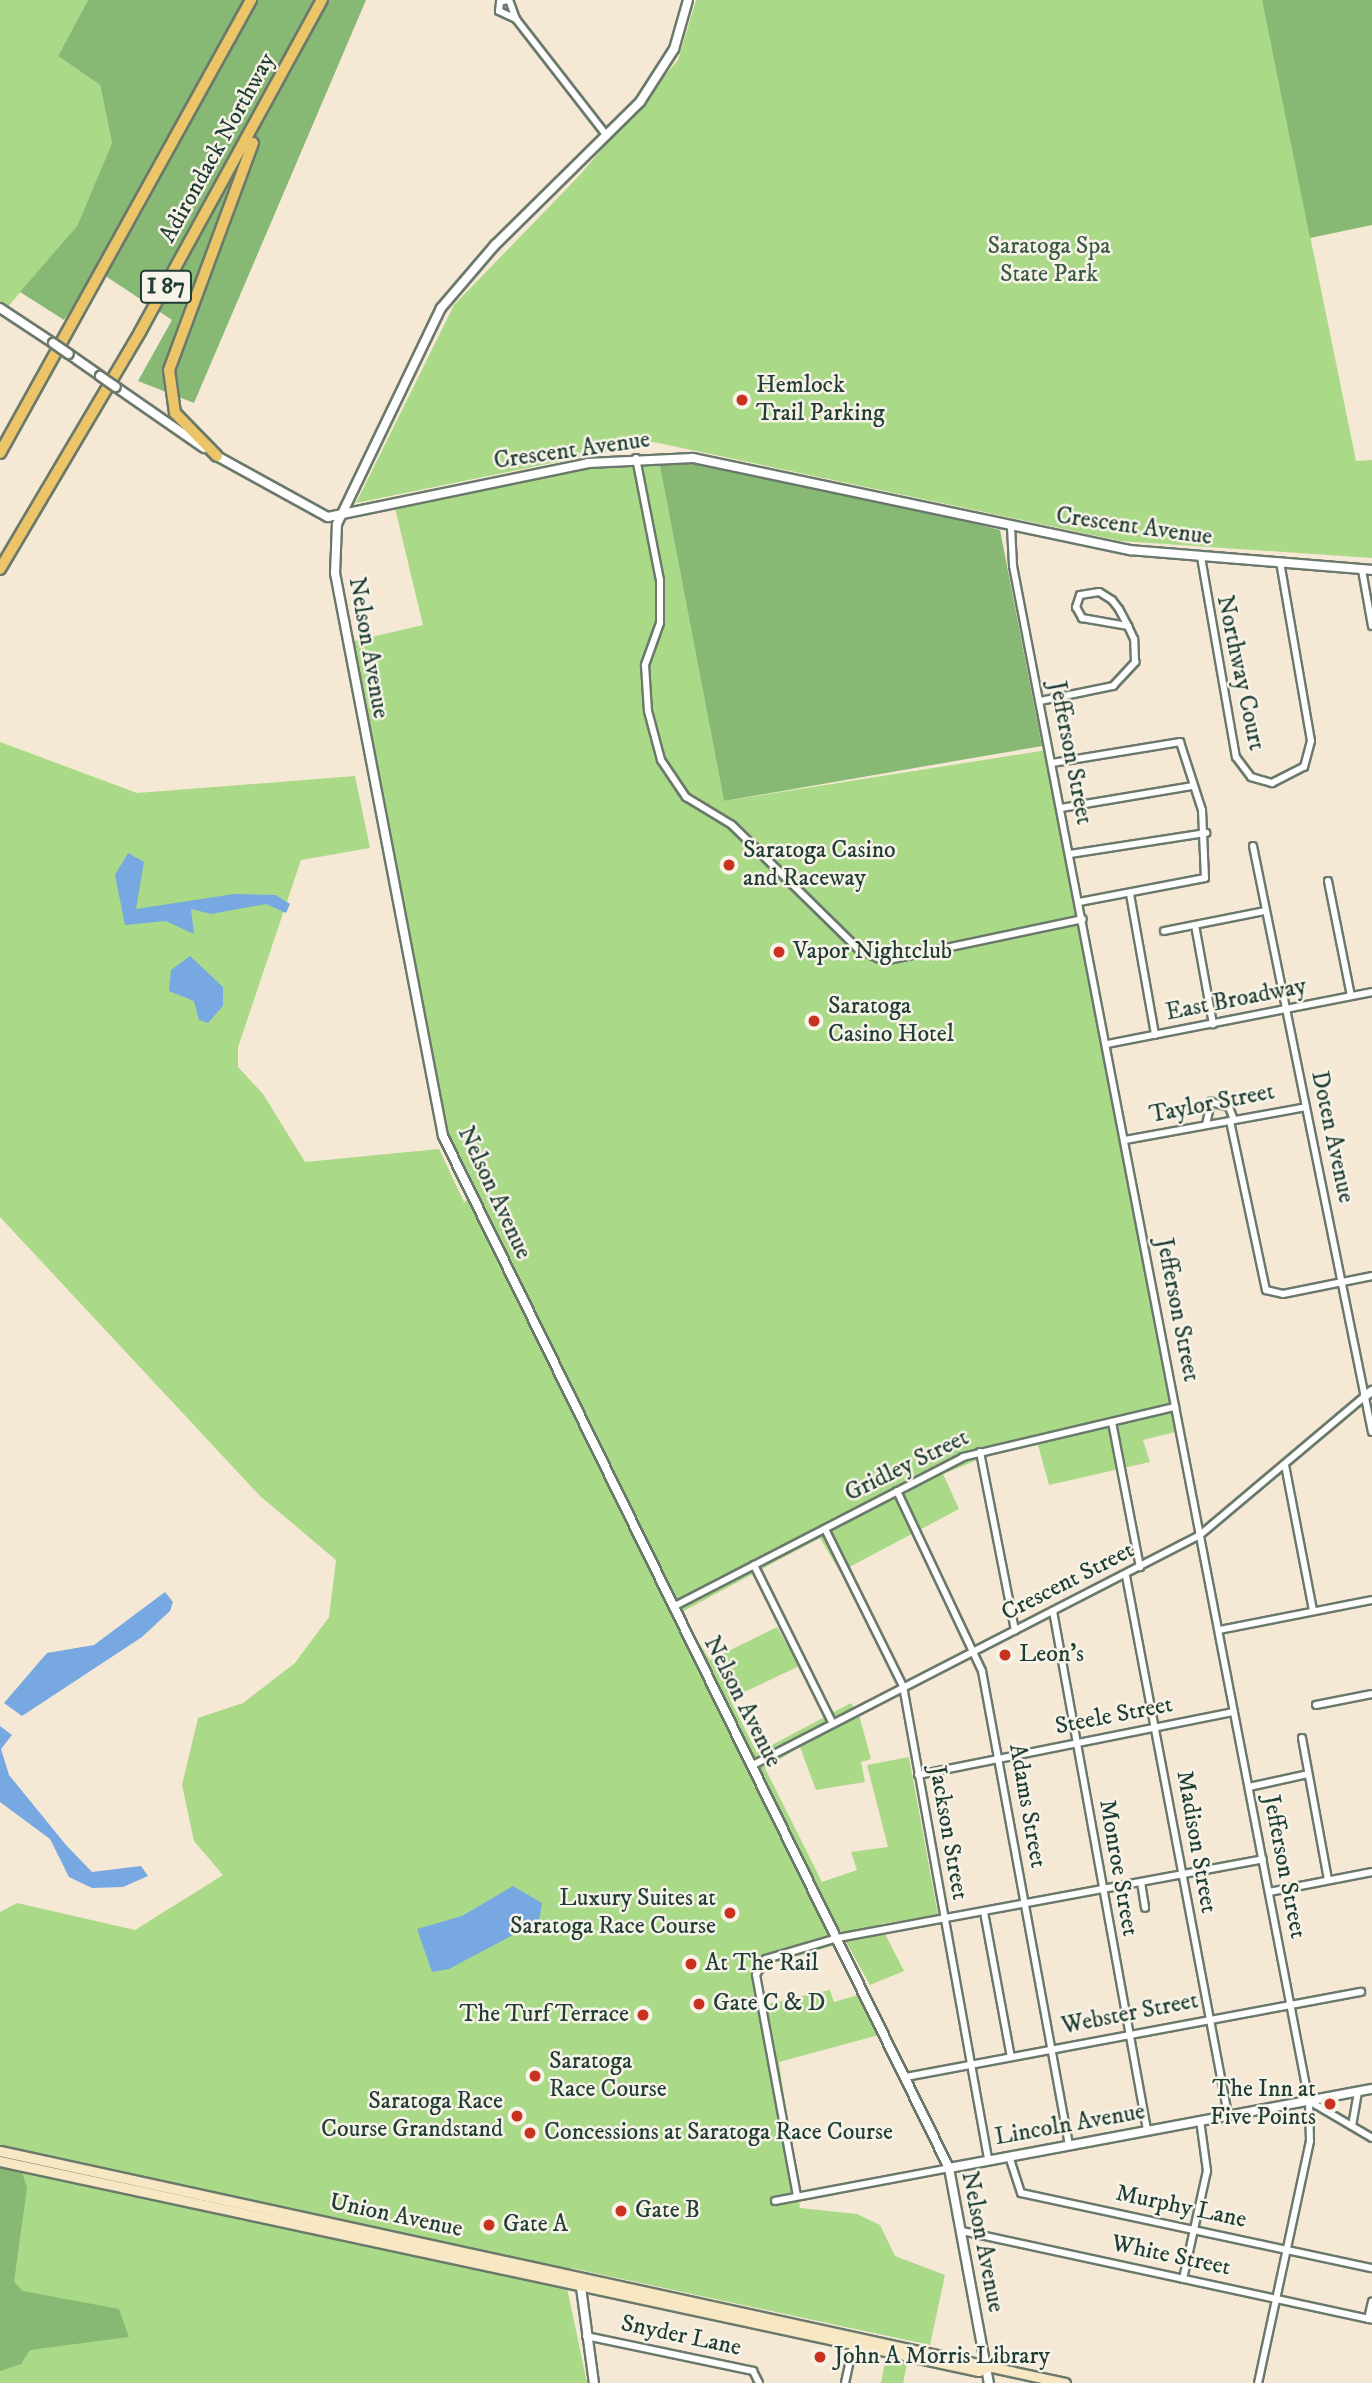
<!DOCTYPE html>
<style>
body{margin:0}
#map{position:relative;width:1372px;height:2383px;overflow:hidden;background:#f5e9d5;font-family:"IM FELL DW Pica",serif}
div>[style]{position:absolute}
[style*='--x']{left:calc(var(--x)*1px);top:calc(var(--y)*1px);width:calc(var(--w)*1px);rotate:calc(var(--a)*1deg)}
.green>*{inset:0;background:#aad987}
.forest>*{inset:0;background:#87b974}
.water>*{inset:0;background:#77a8e2}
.roads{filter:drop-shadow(2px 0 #6a796c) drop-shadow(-2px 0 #6a796c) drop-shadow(0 2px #6a796c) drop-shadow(0 -2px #6a796c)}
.minor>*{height:6px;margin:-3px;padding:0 3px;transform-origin:3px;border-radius:3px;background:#fff}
.tertiary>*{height:8px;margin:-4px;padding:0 4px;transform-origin:4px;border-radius:4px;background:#fff}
.secondary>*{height:9px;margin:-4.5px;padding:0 4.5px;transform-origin:4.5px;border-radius:4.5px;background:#f7e8c3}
.motorway>*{height:10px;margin:-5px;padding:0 5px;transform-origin:5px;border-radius:5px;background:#ecc569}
.bridges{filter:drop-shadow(2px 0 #6a796c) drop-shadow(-2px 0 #6a796c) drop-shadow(0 2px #6a796c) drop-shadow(0 -2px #6a796c)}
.tertiary-bridge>*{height:8px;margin:-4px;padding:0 4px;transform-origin:4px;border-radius:4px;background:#fff}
.dots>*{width:19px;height:19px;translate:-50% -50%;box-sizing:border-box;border:4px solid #f7f3e8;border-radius:50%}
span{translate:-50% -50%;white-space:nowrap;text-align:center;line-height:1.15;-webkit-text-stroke:5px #f7f3e8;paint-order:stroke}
.shield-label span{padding:2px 5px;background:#f7f3e8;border:2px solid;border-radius:5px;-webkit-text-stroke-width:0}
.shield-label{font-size:23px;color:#1f3d34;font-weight:700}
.street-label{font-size:24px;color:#1f3d34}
.park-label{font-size:24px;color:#3b5c45}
.poi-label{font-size:24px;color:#1f3d34}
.left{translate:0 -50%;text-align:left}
.right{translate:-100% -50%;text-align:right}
</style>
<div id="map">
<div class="green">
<div style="clip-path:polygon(0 0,88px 0,58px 56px,100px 85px,112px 143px,77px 226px,0 316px)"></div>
<div style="clip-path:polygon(696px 0,1262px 0,1356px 461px,1372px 460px,1372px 558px,1121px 541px,654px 442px,356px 503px,454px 305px,578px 177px,678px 60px)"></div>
<div style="clip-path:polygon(658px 456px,724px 801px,1047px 750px,1170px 1401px,1175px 1432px,1143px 1440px,1150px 1462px,1049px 1485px,1038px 1445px,992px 1454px,943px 1474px,959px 1509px,840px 1572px,820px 1538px,680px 1613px,710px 1660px,777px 1627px,799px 1666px,730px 1699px,757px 1753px,851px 1703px,859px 1715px,871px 1759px,861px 1762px,865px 1782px,816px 1790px,800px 1747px,765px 1768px,822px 1882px,857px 1870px,851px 1852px,888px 1847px,867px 1765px,909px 1757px,938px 1915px,880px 1924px,904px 1971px,870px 1985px,846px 1942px,773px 1963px,760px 1975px,767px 2004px,830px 1990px,834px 2002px,858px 1995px,879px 2035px,779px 2062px,800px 2208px,857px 2214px,880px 2225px,895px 2256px,945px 2275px,930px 2345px,571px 2268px,567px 2288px,587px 2383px,0 2383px,0 1912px,17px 1903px,135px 1930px,223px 1875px,194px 1841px,182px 1785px,198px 1718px,243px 1703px,295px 1663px,329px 1617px,336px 1560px,260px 1496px,0 1217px,0 742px,137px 793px,355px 776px,370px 848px,301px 860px,238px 1047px,238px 1067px,263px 1094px,305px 1162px,439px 1149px,464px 1202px,473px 1197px,443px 1136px,346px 643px,423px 625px,394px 504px,543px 471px)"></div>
<div style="clip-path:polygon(886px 2355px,908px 2360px,903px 2383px,881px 2383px)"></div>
</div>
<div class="forest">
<div style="clip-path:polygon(88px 0,366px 0,194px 403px,138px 381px,172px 320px,98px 271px,64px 320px,20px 292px,77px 226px,112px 143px,100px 85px,58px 56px)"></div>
<div style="clip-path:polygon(1262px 0,1372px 0,1372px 225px,1310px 238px)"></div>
<div style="clip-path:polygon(658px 456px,766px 469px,1000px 530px,1042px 746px,724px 801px)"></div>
<div style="clip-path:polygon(0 2165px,21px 2169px,27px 2188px,14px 2282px,23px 2291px,119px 2309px,129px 2337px,30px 2350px,21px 2364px,0 2371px)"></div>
</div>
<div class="water">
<div style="clip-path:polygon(128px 853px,144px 862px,136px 909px,234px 894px,276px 895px,290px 904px,286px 913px,266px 904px,211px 914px,191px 909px,194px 934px,166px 921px,125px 925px,115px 875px)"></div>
<div style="clip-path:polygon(190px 956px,223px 987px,223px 1006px,208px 1023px,199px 1020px,194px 1001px,169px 991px,171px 970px)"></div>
<div style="clip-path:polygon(165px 1592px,173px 1602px,170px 1611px,142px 1637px,22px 1716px,4px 1703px,47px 1653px,94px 1645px)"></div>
<div style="clip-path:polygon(0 1726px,12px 1735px,1px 1749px,9px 1775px,66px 1845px,92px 1872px,141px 1866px,148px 1876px,123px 1887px,92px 1888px,69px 1877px,50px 1839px,0 1802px)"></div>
<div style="clip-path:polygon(513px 1886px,542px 1903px,539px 1921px,449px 1969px,432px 1972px,417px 1929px,462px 1916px)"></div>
</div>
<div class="roads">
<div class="minor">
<div style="--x:507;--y:0;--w:7;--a:164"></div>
<div style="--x:500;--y:2;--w:9;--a:96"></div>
<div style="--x:499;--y:11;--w:19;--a:25"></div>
<div style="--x:516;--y:19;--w:20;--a:-110"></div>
<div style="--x:516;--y:19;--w:148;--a:52.1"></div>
<div style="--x:636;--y:458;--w:124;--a:78.9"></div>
<div style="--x:660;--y:580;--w:43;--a:90"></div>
<div style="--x:660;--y:623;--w:45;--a:109.7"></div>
<div style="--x:645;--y:665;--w:46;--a:86.3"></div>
<div style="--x:648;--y:711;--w:51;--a:75.1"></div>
<div style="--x:661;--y:760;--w:45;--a:56"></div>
<div style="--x:686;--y:797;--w:54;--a:31.3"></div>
<div style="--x:732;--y:825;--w:175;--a:44.5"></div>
<div style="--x:857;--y:948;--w:30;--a:26"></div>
<div style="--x:884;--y:961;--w:203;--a:-11.9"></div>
<div style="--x:1011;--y:527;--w:39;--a:87"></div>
<div style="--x:1013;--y:566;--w:1563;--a:79.09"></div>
<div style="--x:1309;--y:2101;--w:40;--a:88.6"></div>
<div style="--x:1310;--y:2141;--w:248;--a:102.1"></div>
<div style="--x:1201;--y:557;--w:203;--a:80.1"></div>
<div style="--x:1236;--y:757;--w:25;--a:53"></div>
<div style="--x:1251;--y:777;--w:22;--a:16"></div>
<div style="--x:1272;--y:783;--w:36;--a:-27"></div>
<div style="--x:1304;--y:767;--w:27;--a:-75"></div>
<div style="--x:1311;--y:741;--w:182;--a:-99.8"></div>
<div style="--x:1362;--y:570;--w:57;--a:79.9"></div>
<div style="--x:1040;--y:701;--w:75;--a:-11.6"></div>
<div style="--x:1113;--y:686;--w:33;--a:-47"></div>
<div style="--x:1135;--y:662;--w:23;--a:-92"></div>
<div style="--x:1134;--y:639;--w:14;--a:-115"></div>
<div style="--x:1128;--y:626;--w:19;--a:-118"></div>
<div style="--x:1119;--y:609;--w:11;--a:-128"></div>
<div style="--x:1112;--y:600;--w:15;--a:-148"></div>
<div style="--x:1099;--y:592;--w:19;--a:171"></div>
<div style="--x:1080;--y:595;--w:13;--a:108"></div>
<div style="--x:1076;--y:607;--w:13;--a:61"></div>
<div style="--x:1082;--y:618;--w:47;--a:9.9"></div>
<div style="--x:1052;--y:763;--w:130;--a:-9.3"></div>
<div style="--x:1180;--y:742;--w:71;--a:72.1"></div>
<div style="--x:1202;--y:810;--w:68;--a:87.5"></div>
<div style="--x:1205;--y:878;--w:128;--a:169.2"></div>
<div style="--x:1061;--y:808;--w:134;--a:-9.5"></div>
<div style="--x:1253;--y:846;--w:598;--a:78.52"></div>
<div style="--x:1070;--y:854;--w:138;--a:-8.8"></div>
<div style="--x:1328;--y:881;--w:117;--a:78.7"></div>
<div style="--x:1130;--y:894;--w:143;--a:79.9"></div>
<div style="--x:1195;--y:925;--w:101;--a:79.7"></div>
<div style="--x:1164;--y:931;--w:103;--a:-11.2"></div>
<div style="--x:1107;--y:1044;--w:270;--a:-11.1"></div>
<div style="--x:1230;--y:1121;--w:173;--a:78"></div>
<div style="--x:1266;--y:1290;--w:17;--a:13"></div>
<div style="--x:1283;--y:1294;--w:91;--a:-11.4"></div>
<div style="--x:1206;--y:1125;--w:24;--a:-78"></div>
<div style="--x:1211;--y:1102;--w:19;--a:16"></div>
<div style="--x:1229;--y:1107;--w:14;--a:69"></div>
<div style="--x:1125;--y:1140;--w:184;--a:-10.3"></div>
<div style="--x:1112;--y:1422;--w:148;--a:79.1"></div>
<div style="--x:980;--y:1452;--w:182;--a:78.9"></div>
<div style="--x:1285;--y:1465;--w:148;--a:79.1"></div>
<div style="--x:897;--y:1491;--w:199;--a:64.7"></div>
<div style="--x:982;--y:1671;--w:481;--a:79.6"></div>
<div style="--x:825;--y:1529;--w:175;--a:63.6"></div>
<div style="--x:903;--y:1686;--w:481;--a:79.8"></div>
<div style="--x:754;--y:1565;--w:175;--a:63.6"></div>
<div style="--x:1126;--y:1576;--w:549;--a:79.28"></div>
<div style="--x:673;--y:1607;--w:326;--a:-27.3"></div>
<div style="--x:963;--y:1457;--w:218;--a:-13.3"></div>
<div style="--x:1053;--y:1611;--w:527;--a:79.73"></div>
<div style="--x:1219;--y:1630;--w:156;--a:-11.1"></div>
<div style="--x:1316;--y:1705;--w:57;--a:-11.1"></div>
<div style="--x:1302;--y:1738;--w:144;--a:79.6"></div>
<div style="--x:753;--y:1765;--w:503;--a:-27.23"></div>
<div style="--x:1200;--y:1535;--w:216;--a:-40.1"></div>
<div style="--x:918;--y:1775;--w:322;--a:-11.3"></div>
<div style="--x:1249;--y:1787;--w:60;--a:-12.4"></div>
<div style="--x:1141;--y:1882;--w:26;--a:81"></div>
<div style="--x:1269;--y:1892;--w:105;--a:-11"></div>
<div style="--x:984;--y:1912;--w:147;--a:79.5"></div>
<div style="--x:906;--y:2077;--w:463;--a:-10.6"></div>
<div style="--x:1309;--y:2101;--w:73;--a:30.4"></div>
<div style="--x:1352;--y:2126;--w:35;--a:-80"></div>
<div style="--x:1009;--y:2156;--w:39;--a:72"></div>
<div style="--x:1021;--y:2193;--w:359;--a:12.1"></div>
<div style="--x:797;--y:2196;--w:225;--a:-100.5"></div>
<div style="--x:756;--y:1975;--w:19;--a:-58"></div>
<div style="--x:766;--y:1959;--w:75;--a:-16.3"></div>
<div style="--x:838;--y:1938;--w:432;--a:-10.5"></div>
<div style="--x:775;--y:2201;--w:177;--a:-10.7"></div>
<div style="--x:962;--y:2231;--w:420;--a:12.2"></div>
<div style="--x:1183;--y:2279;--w:111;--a:-77.5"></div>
<div style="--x:1207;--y:2171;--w:51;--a:-97.8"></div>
<div style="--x:1368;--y:2319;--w:18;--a:-77"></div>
<div style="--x:586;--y:2336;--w:171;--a:11.8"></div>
<div style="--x:753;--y:2371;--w:13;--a:63"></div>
<div style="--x:845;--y:2383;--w:42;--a:-77.6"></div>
</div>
<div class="tertiary">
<div style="--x:688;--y:0;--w:51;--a:105.9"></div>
<div style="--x:674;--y:49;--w:63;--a:122.7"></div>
<div style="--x:640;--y:102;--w:204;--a:135.4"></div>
<div style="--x:495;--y:245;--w:83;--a:130.6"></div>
<div style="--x:441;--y:308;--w:240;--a:115.7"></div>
<div style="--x:337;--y:524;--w:49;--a:92.3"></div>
<div style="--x:335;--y:573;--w:573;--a:79.14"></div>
<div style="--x:443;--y:1136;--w:1149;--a:63.88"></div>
<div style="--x:949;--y:2168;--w:219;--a:79.5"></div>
<div style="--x:0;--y:308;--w:64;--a:33.4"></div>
<div style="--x:69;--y:354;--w:38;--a:35"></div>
<div style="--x:116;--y:387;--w:107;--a:34.7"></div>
<div style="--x:215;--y:455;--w:129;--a:28.8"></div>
<div style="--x:328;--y:517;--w:266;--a:-11.7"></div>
<div style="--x:588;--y:463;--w:105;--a:-2.7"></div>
<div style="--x:693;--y:458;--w:447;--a:11.9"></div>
<div style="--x:1130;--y:550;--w:243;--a:4.7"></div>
<div style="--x:1365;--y:1396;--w:9;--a:-36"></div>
<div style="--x:949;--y:2168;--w:430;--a:-10.6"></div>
<div style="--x:580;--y:2280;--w:104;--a:82.3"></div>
</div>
<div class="secondary">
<div style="--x:0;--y:2151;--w:1090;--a:12.29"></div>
<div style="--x:0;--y:2161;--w:1001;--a:12.11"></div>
<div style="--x:979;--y:2371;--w:9;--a:-27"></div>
</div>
<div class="motorway">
<div style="--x:0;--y:453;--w:518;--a:-61.01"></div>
<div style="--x:217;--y:456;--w:60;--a:-134.3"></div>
<div style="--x:175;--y:413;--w:43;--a:-97.9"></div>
<div style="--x:169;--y:370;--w:242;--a:-69.7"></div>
<div style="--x:0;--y:569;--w:275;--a:-59.4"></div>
<div style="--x:140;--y:332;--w:379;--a:-61.3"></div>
</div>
</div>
<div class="bridges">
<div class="tertiary-bridge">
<div style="--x:53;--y:343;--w:19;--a:35"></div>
<div style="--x:100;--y:376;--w:19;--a:35"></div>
</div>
</div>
<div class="dots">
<div style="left:742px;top:400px;background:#c8321e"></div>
<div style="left:729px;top:865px;background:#c8321e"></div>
<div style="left:779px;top:952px;background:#c8321e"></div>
<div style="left:814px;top:1021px;background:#c8321e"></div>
<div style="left:1005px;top:1655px;background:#c8321e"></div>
<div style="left:730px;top:1913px;background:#c8321e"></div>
<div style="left:691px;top:1964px;background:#c8321e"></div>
<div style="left:699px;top:2004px;background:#c8321e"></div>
<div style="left:643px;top:2015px;background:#c8321e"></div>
<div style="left:535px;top:2076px;background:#c8321e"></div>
<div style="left:1330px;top:2104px;background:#c8321e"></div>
<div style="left:517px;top:2116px;background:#c8321e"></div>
<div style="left:530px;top:2133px;background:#c8321e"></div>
<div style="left:621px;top:2211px;background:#c8321e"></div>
<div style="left:489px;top:2225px;background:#c8321e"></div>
<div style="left:820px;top:2357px;background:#c8321e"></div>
</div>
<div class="shield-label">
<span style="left:166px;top:287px">I 87</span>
</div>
<div class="street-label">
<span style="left:218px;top:148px;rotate:-61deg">Adirondack Northway</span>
<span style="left:572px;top:451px;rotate:-8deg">Crescent Avenue</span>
<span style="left:1134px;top:527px;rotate:8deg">Crescent Avenue</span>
<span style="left:368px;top:648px;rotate:80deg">Nelson Avenue</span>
<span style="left:1240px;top:673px;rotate:78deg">Northway Court</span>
<span style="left:1070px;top:753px;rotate:79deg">Jefferson Street</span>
<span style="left:1236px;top:1000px;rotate:-11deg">East Broadway</span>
<span style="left:1212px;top:1104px;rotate:-11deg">Taylor Street</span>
<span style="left:1332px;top:1137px;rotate:78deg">Doten Avenue</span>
<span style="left:494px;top:1193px;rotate:65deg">Nelson Avenue</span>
<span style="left:1177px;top:1310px;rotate:79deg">Jefferson Street</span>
<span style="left:907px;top:1466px;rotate:-26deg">Gridley Street</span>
<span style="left:1068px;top:1582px;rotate:-27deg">Crescent Street</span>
<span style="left:742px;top:1702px;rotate:63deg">Nelson Avenue</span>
<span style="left:1114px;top:1716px;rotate:-11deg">Steele Street</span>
<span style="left:1027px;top:1806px;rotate:80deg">Adams Street</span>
<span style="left:948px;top:1833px;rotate:80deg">Jackson Street</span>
<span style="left:1196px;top:1842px;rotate:80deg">Madison Street</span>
<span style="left:1284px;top:1867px;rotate:79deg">Jefferson Street</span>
<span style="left:1118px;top:1868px;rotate:80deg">Monroe Street</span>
<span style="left:1130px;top:2014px;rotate:-11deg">Webster Street</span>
<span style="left:1070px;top:2125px;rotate:-10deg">Lincoln Avenue</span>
<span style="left:1181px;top:2207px;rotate:12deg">Murphy Lane</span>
<span style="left:396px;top:2216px;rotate:12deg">Union Avenue</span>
<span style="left:982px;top:2242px;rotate:79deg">Nelson Avenue</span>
<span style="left:1171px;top:2256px;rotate:12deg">White Street</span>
<span style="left:681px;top:2336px;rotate:12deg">Snyder Lane</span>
</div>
<div class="park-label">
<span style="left:1049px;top:261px">Saratoga Spa<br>State Park</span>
</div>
<div class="poi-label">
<span class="left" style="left:756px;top:400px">Hemlock<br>Trail Parking</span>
<span class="left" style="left:743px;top:865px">Saratoga Casino<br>and Raceway</span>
<span class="left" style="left:793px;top:952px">Vapor Nightclub</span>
<span class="left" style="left:828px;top:1021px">Saratoga<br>Casino Hotel</span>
<span class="left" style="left:1019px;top:1655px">Leon's</span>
<span class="right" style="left:716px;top:1913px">Luxury Suites at<br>Saratoga Race Course</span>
<span class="left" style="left:705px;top:1964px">At The Rail</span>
<span class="left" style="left:713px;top:2004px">Gate C &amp; D</span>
<span class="right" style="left:629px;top:2015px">The Turf Terrace</span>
<span class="left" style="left:549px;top:2076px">Saratoga<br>Race Course</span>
<span class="right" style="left:1316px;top:2104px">The Inn at<br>Five Points</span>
<span class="right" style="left:503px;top:2116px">Saratoga Race<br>Course Grandstand</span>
<span class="left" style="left:544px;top:2133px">Concessions at Saratoga Race Course</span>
<span class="left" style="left:635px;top:2211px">Gate B</span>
<span class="left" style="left:503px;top:2225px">Gate A</span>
<span class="left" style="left:834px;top:2357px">John A Morris Library</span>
</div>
</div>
